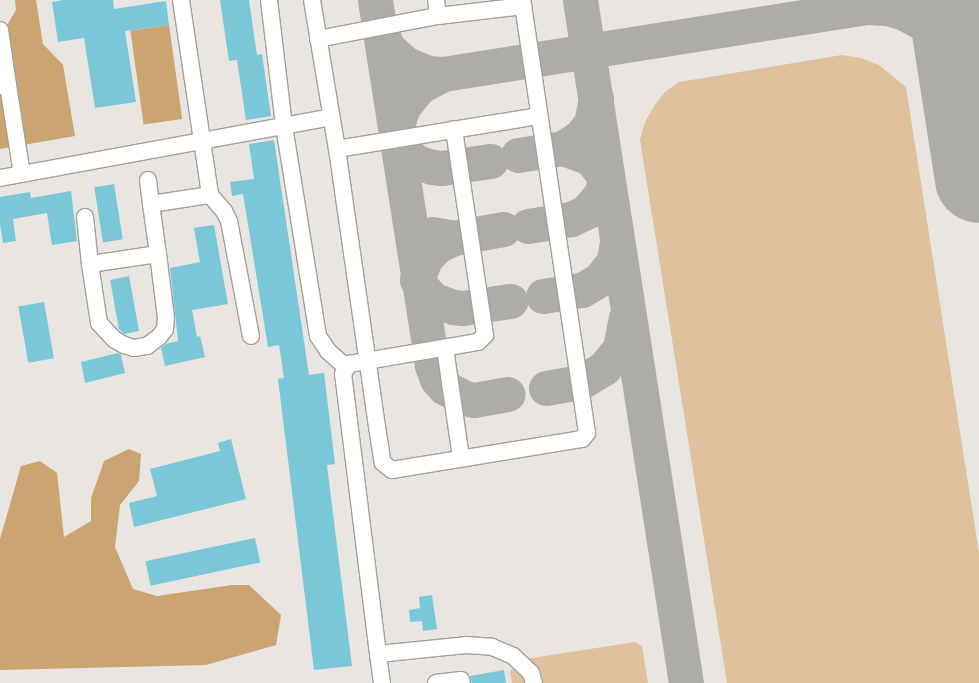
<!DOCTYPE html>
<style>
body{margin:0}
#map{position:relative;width:979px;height:683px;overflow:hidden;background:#e9e5e1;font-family:"Roboto Condensed",sans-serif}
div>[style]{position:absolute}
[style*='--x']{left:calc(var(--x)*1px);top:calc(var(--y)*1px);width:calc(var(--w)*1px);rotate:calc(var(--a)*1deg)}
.green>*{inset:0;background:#dfc29d}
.forest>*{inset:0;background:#cba472;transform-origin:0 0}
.taxiway>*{height:35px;margin:-17.5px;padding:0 17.5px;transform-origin:17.5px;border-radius:17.5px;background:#aeaca8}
.runway>*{height:88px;margin:-44px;padding:0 44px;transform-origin:44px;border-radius:44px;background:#aeaca8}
.building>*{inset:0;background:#79c7d8;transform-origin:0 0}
.roads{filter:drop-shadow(1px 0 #a39f9b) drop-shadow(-1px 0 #a39f9b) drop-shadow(0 1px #a39f9b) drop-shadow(0 -1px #a39f9b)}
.minor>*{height:16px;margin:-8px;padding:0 8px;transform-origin:8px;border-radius:8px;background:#fff}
span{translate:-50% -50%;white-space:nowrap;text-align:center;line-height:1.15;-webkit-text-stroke:5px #f6f3ee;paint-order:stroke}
</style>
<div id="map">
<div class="green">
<div style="clip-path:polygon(842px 55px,861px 58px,879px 65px,906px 87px,979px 553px,979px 683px,727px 683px,640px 140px,645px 122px,654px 106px,665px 92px,679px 82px)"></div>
<div style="clip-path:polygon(635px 642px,642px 646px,648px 683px,512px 683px,510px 671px,525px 659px)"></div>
</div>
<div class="forest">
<div style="clip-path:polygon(15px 0,36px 0,43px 44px,63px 65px,75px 136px,0 149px,0 27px,6px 27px,16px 10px)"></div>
<div style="left:169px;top:25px;width:95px;height:39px;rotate:82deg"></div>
<div style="clip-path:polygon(129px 449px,141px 454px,139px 481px,120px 505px,115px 547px,133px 589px,157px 596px,232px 585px,249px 585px,281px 615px,276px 645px,206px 665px,0 670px,0 539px,21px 466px,40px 461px,57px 473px,64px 537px,91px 521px,91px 498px,104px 461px)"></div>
</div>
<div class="taxiway">
<div style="--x:375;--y:0;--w:370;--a:81.1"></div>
<div style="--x:432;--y:366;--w:14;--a:69"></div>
<div style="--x:437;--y:379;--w:11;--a:49"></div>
<div style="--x:444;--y:387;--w:24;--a:28"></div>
<div style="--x:465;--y:398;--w:9;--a:13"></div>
<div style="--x:474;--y:400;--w:34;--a:-10"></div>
<div style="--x:580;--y:0;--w:691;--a:81.18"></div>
<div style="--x:867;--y:7;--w:20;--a:3"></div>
<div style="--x:887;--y:8;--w:18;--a:16"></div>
<div style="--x:904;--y:13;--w:31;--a:29"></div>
<div style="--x:931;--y:28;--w:30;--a:48"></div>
<div style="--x:951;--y:50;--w:25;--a:63"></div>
<div style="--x:380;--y:30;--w:20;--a:66"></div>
<div style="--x:388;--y:48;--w:24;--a:42"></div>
<div style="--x:406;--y:64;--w:24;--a:22"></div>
<div style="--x:428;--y:73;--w:15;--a:4"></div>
<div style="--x:443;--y:74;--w:27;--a:152"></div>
<div style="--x:419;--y:87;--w:26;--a:129"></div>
<div style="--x:403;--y:107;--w:12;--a:110"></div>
<div style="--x:399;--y:118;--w:22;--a:98"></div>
<div style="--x:396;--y:140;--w:11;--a:56"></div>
<div style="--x:402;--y:149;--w:19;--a:43"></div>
<div style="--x:416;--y:162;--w:17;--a:17"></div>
<div style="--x:432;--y:167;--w:10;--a:6"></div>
<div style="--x:442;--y:168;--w:49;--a:-8.3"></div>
<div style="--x:443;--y:74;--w:429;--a:-9"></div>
<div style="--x:867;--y:7;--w:21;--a:-19"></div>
<div style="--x:596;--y:98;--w:25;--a:101"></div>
<div style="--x:591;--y:123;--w:18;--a:128"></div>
<div style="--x:580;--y:137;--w:20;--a:147"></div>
<div style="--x:563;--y:148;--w:29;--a:20"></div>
<div style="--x:590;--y:158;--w:27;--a:51"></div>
<div style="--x:518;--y:155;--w:46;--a:-8.8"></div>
<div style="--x:528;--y:226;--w:44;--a:-9.2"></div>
<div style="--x:571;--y:219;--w:17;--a:-25"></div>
<div style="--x:586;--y:212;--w:25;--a:-50"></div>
<div style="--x:602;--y:193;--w:21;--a:-79"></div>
<div style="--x:432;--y:234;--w:22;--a:10"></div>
<div style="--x:454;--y:238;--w:50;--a:-10.4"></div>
<div style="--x:454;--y:238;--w:19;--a:155"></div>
<div style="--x:437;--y:246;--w:18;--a:133"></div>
<div style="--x:425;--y:259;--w:22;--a:111"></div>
<div style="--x:417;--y:280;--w:14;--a:54"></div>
<div style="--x:425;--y:291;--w:13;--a:45"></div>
<div style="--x:434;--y:300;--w:20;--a:20"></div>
<div style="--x:453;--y:307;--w:10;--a:6"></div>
<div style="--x:463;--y:308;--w:48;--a:-8.5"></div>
<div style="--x:543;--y:296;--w:39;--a:-9"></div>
<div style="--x:582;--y:290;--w:21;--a:-31"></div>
<div style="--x:600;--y:279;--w:23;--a:-52"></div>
<div style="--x:614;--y:261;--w:20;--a:-81"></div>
<div style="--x:546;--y:388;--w:36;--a:-10"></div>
<div style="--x:581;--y:382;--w:27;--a:-31"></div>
<div style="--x:604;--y:368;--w:26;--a:-51"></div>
<div style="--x:620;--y:348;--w:31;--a:-79"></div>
</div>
<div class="runway">
<div style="--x:951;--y:0;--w:181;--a:81.1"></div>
</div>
<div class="building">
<div style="clip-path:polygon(63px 0,113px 0,114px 9px,166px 1px,169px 25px,125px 31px,136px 102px,95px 108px,84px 38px,58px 42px,52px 2px)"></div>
<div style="clip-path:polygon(220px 0,249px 0,257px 55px,262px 54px,271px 116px,246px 120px,237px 60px,229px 61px)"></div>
<div style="clip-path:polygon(274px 140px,309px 375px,324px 373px,335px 464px,327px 465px,352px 666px,314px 670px,278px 379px,284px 378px,279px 345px,268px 347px,243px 194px,232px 196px,230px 182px,254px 179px,249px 144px)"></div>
<div style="left:114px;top:184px;width:56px;height:20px;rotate:81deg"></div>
<div style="clip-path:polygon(71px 191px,77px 241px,52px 245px,47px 213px,13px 219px,16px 241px,3px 243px,0 224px,0 197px,30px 192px,31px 198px)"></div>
<div style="clip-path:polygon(214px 225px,228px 304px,192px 310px,197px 337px,200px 336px,205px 357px,165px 366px,161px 348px,166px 344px,178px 341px,170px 268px,200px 262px,194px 228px)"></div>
<div style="clip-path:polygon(129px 276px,139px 331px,124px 334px,119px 329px,110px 280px)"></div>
<div style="left:44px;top:302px;width:57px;height:26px;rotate:80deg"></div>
<div style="clip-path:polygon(118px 353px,121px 355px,125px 373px,85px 383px,81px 362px)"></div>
<div style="clip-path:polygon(231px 439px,246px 499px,134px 527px,129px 503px,157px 496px,150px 469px,220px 451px,218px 443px)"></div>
<div style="left:255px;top:538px;width:25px;height:112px;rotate:78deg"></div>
<div style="clip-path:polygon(432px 595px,437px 629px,423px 631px,422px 621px,410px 622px,409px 610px,420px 608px,419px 597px)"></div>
<div style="clip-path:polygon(504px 670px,506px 683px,472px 683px,470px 676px)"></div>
</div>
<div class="roads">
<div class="minor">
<div style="--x:181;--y:0;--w:197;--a:81.5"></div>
<div style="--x:210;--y:195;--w:21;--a:49"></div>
<div style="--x:224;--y:211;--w:11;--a:63"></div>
<div style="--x:229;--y:221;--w:117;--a:79.2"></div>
<div style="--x:269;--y:0;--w:127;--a:83.2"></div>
<div style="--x:284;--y:126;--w:213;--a:80.8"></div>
<div style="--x:318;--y:336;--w:18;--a:56"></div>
<div style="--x:328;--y:351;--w:24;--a:42"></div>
<div style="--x:312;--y:0;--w:151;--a:80.5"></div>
<div style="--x:337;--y:149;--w:281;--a:81.8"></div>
<div style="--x:377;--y:427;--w:36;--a:81"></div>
<div style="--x:383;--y:463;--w:11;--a:38"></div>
<div style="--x:392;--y:470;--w:193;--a:-9.3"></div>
<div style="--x:582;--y:439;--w:8;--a:-50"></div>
<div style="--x:587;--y:433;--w:438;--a:-98.5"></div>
<div style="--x:438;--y:16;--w:86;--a:-6.7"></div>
<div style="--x:0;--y:30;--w:56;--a:81.7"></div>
<div style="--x:318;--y:39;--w:122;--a:-10.9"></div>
<div style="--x:438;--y:16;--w:16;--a:-97"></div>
<div style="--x:0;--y:86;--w:8;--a:-7"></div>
<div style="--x:8;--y:85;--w:90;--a:81.1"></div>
<div style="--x:337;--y:149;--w:205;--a:-9.3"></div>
<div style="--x:0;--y:178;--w:337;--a:-10.4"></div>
<div style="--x:148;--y:180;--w:24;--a:83"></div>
<div style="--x:85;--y:217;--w:47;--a:83.9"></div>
<div style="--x:158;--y:254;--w:69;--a:171.6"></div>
<div style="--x:90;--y:264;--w:60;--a:81.3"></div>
<div style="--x:99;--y:323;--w:23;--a:47"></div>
<div style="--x:115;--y:340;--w:10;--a:29"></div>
<div style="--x:124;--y:345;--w:10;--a:17"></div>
<div style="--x:134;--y:348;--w:13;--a:-9"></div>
<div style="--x:147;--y:346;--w:15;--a:-37"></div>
<div style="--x:159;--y:337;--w:10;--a:-53"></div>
<div style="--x:165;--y:329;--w:11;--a:-85"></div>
<div style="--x:166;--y:318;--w:64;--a:-97.1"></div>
<div style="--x:158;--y:254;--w:50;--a:-98"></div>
<div style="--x:151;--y:204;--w:60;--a:-8.7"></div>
<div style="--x:445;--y:348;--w:111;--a:81.7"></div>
<div style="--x:378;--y:654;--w:282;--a:-97.1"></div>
<div style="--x:343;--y:374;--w:12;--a:-59"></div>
<div style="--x:349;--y:364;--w:131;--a:-9.7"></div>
<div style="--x:478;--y:342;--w:10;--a:-45"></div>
<div style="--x:485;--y:335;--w:208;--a:-98.6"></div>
<div style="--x:382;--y:683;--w:29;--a:-98"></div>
<div style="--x:378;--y:654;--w:88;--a:-5.8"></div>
<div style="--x:466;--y:645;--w:26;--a:4"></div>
<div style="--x:492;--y:647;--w:23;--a:23"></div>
<div style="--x:513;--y:656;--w:25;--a:43"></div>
<div style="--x:531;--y:673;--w:10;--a:73"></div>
<div style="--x:436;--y:683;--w:25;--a:-7"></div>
<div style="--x:461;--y:680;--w:3;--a:72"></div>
</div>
</div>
</div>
